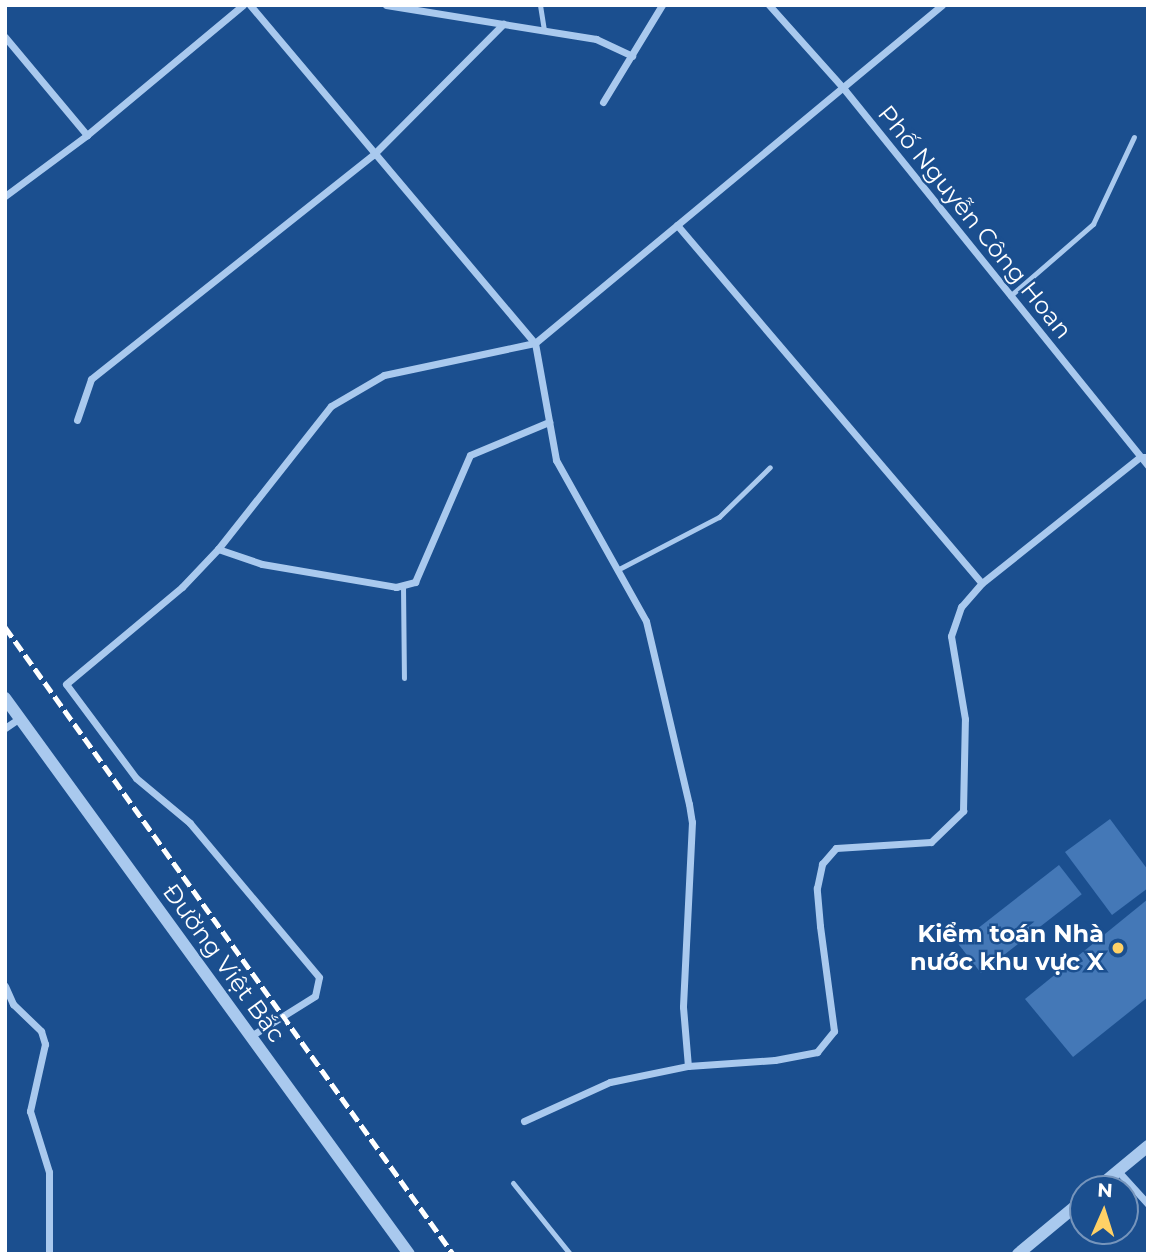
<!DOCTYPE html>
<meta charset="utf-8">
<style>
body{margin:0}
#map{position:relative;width:1153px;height:1259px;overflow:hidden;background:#1b4f8f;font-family:Montserrat,sans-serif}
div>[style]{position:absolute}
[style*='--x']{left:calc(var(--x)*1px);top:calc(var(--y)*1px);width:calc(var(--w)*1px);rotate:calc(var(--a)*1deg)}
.building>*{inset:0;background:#4478b7;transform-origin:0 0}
.service>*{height:5px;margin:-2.5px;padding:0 2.5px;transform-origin:2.5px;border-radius:2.5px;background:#a9c9ee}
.minor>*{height:7px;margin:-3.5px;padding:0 3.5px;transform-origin:3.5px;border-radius:3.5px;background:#a9c9ee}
.tertiary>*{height:12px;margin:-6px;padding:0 6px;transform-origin:6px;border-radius:6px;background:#a9c9ee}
.rail>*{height:5px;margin-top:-2.5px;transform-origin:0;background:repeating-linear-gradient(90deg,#fff 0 12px,transparent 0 17px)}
.dots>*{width:19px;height:19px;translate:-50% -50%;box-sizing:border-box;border:4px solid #1b4f8f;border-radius:50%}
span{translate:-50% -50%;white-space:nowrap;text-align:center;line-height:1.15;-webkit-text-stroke:5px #1b4f8f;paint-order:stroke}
.street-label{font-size:24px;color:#fff}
.poi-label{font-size:24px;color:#fff;font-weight:700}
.right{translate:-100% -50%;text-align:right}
.frame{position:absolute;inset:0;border:7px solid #fff;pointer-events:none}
.north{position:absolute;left:1069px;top:1175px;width:70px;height:70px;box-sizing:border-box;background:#1b4f8f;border:2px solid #7695bc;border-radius:50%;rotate:3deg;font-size:19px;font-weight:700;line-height:28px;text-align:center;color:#fff}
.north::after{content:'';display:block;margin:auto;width:24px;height:32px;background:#ffd166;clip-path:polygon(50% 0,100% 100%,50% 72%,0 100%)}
</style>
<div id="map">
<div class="building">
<div style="clip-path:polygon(1110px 819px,1148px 870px,1148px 888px,1112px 915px,1065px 852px)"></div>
<div style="left:1059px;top:865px;width:37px;height:128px;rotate:52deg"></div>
<div style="clip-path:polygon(1148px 899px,1148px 997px,1073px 1057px,1025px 999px)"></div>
</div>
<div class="service">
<div style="--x:540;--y:5;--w:26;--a:81"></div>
<div style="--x:1010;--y:296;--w:110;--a:-40.9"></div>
<div style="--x:1093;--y:224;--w:96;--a:-64.8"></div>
<div style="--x:617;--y:570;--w:115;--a:-27.5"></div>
<div style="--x:719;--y:517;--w:71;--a:-44.4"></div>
<div style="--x:403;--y:586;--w:92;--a:89.4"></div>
<div style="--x:513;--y:1183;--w:91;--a:51.2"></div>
</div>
<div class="minor">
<div style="--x:250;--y:5;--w:442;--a:49.9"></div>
<div style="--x:535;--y:343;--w:529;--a:-39.71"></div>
<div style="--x:386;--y:5;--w:213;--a:9.2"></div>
<div style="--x:596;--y:39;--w:40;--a:25"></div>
<div style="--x:769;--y:5;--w:113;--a:48.2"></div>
<div style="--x:844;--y:89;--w:484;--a:51.1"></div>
<div style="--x:5;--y:37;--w:128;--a:50.1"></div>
<div style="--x:603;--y:102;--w:114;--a:-58.7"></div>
<div style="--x:5;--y:196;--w:102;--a:-36.6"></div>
<div style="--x:87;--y:135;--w:203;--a:-39.8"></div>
<div style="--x:677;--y:225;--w:470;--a:49.6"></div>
<div style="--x:77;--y:420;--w:43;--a:-71.1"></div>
<div style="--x:91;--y:379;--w:360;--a:-38.5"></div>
<div style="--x:373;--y:155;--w:185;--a:-45.2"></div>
<div style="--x:218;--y:549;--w:46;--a:18.8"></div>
<div style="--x:262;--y:564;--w:136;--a:9.7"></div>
<div style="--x:396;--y:587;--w:20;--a:-15"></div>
<div style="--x:415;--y:582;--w:138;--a:-66.6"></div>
<div style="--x:470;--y:455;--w:86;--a:-22.7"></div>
<div style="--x:5;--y:728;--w:18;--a:-34"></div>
<div style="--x:5;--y:986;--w:20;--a:66"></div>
<div style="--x:13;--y:1004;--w:39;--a:44"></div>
<div style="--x:41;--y:1031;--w:14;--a:73"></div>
<div style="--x:45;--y:1044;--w:69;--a:102.6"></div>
<div style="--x:30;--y:1111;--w:64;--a:72.7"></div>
<div style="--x:49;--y:1172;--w:82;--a:90"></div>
<div style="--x:251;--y:1036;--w:75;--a:-32"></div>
<div style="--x:315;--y:996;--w:19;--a:-78"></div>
<div style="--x:319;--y:977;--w:201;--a:-130"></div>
<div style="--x:190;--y:823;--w:70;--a:-140.2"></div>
<div style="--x:136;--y:778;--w:117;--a:-126.7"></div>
<div style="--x:66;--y:684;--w:151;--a:-39.9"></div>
<div style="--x:182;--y:587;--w:52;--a:-46.5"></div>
<div style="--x:218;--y:549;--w:182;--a:-51.7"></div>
<div style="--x:331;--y:406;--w:61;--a:-30.3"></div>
<div style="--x:384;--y:375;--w:154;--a:-12"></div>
<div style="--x:535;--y:343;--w:119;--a:79.8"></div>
<div style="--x:556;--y:460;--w:184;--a:60.8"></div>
<div style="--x:646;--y:621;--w:188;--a:76.8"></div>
<div style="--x:689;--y:804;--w:18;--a:81"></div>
<div style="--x:692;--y:822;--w:185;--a:92.8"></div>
<div style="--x:683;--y:1007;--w:59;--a:85.2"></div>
<div style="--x:524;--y:1121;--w:94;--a:-24.4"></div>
<div style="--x:610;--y:1082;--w:80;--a:-11.6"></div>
<div style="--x:688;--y:1066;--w:87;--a:-3.9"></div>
<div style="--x:775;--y:1060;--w:43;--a:-10.8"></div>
<div style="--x:817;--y:1052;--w:27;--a:-51"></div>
<div style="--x:834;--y:1031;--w:106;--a:-97.6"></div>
<div style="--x:820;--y:926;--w:38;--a:-95"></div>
<div style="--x:817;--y:888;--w:25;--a:-78"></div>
<div style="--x:822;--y:864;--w:21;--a:-49"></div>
<div style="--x:836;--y:848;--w:95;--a:-3.6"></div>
<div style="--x:931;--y:842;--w:45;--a:-44.1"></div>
<div style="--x:963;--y:811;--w:92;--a:-88.8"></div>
<div style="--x:965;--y:719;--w:84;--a:-99.6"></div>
<div style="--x:951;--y:636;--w:31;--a:-71"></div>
<div style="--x:961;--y:607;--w:32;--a:-49"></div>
<div style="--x:982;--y:583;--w:202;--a:-38.6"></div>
<div style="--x:1140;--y:457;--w:8;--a:0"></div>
<div style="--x:1118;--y:1171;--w:45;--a:47.7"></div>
</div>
<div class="tertiary">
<div style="--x:5;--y:698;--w:687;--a:54"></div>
<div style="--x:1096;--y:1189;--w:67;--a:-39.6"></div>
<div style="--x:1018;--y:1254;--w:85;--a:-39.7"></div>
</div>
<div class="rail">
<div style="--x:5;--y:627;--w:771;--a:54.45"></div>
</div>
<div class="dots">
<div style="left:1118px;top:948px;background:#ffd166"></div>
</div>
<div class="street-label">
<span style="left:975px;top:222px;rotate:51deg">Phố Nguyễn Công Hoan</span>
<span style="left:224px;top:963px;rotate:54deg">Đường Việt Bắc</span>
</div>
<div class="poi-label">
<span class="right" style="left:1104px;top:948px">Kiểm toán Nhà<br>nước khu vực X</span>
</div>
<div class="frame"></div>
<div class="north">N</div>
</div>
